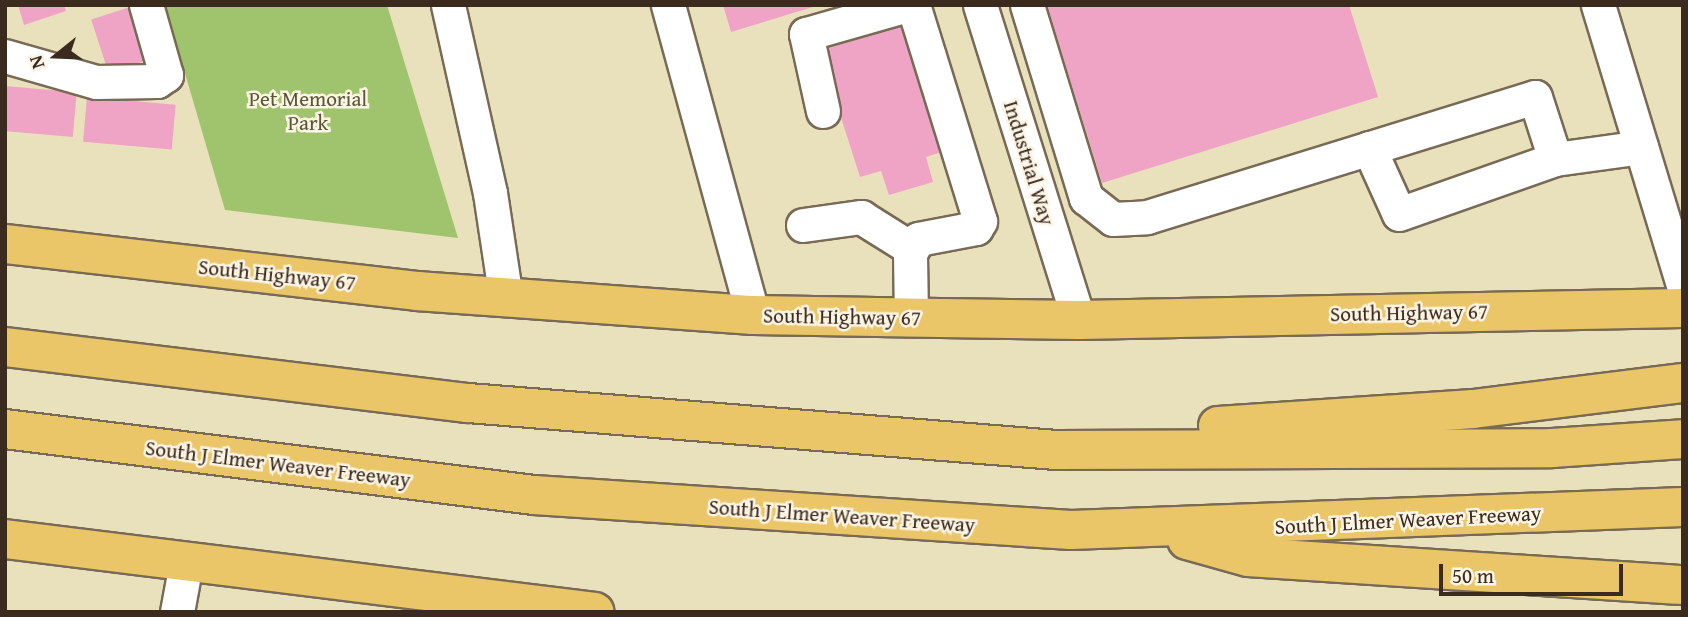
<!DOCTYPE html>
<style>
body{margin:0}
#map{position:relative;width:1688px;height:617px;overflow:hidden;background:#e9e1bc;font-family:"Gentium Book Plus",serif}
div>[style]{position:absolute}
[style*='--x']{left:calc(var(--x)*1px);top:calc(var(--y)*1px);width:calc(var(--w)*1px);rotate:calc(var(--a)*1deg)}
.green>*{inset:0;background:#a0c46e}
.building>*{inset:0;background:#efa4c6;transform-origin:0 0}
.roads{filter:drop-shadow(2px 0 #786a55) drop-shadow(-2px 0 #786a55) drop-shadow(0 2px #786a55) drop-shadow(0 -2px #786a55)}
.minor>*{height:33px;margin:-16.5px;padding:0 16.5px;transform-origin:16.5px;border-radius:16.5px;background:#fff}
.major>*{height:38px;margin:-19px;padding:0 19px;transform-origin:19px;border-radius:19px;background:#ebc669}
.highway>*{height:38px;margin:-19px;padding:0 19px;transform-origin:19px;border-radius:19px;background:#ebc669}
span{translate:-50% -50%;white-space:nowrap;text-align:center;line-height:1.15;-webkit-text-stroke:5px #fcf5e5;paint-order:stroke}
.park-label{font-size:21px;color:#595836}
.street-label{font-size:21px;color:#3b2a1e}
.frame{position:absolute;inset:0;border:7px solid #3b2a1e;pointer-events:none}
.north{position:absolute;left:21px;top:21px;width:70px;height:70px;-webkit-text-stroke:5px #fcf5e5;paint-order:stroke;rotate:252deg;font-size:19px;font-weight:700;line-height:28px;text-align:center;color:#3b2a1e}
.north::after{content:'';display:block;margin:auto;width:24px;height:32px;background:#3b2a1e;clip-path:polygon(50% 0,100% 100%,50% 72%,0 100%)}
.scale{position:absolute;left:1439px;top:564px;width:184px;height:32px;box-sizing:border-box;border:4px solid #3b2a1e;border-top:0;padding-left:9px;font-size:21px;line-height:24px;white-space:nowrap;color:#3b2a1e;-webkit-text-stroke:5px #fcf5e5;paint-order:stroke}
</style>
<div id="map">
<div class="green">
<div style="clip-path:polygon(165px 5px,387px 5px,458px 238px,225px 210px)"></div>
</div>
<div class="building">
<div style="clip-path:polygon(18px 5px,64px 5px,66px 11px,24px 25px)"></div>
<div style="clip-path:polygon(723px 5px,816px 5px,816px 6px,731px 32px)"></div>
<div style="clip-path:polygon(1047px 5px,1349px 5px,1378px 97px,1102px 183px)"></div>
<div style="left:133px;top:6px;width:56px;height:44px;rotate:72deg"></div>
<div style="clip-path:polygon(905px 14px,948px 150px,926px 157px,933px 182px,889px 195px,881px 171px,860px 177px,817px 42px)"></div>
<div style="left:5px;top:86px;width:72px;height:45px;rotate:5deg"></div>
<div style="left:87px;top:97px;width:89px;height:45px;rotate:5deg"></div>
</div>
<div class="roads">
<div class="minor">
<div style="--x:448;--y:5;--w:193;--a:77.4"></div>
<div style="--x:490;--y:193;--w:107;--a:81.4"></div>
<div style="--x:668;--y:5;--w:321;--a:74.7"></div>
<div style="--x:980;--y:5;--w:330;--a:72.6"></div>
<div style="--x:1027;--y:5;--w:202;--a:73"></div>
<div style="--x:1086;--y:198;--w:34;--a:38"></div>
<div style="--x:1113;--y:219;--w:34;--a:-3"></div>
<div style="--x:1147;--y:217;--w:406;--a:-17.2"></div>
<div style="--x:1535;--y:97;--w:65;--a:72.1"></div>
<div style="--x:1555;--y:159;--w:87;--a:-7.9"></div>
<div style="--x:1598;--y:5;--w:293;--a:73.1"></div>
<div style="--x:5;--y:56;--w:95;--a:15.9"></div>
<div style="--x:96;--y:82;--w:61;--a:-0.9"></div>
<div style="--x:157;--y:81;--w:11;--a:-34"></div>
<div style="--x:166;--y:75;--w:73;--a:-105.9"></div>
<div style="--x:823;--y:111;--w:79;--a:-102.4"></div>
<div style="--x:806;--y:34;--w:105;--a:-16"></div>
<div style="--x:1369;--y:148;--w:72;--a:65.6"></div>
<div style="--x:1399;--y:214;--w:165;--a:-19.4"></div>
<div style="--x:803;--y:225;--w:59;--a:-7.9"></div>
<div style="--x:861;--y:217;--w:60;--a:32.1"></div>
<div style="--x:911;--y:318;--w:65;--a:-90.9"></div>
<div style="--x:910;--y:253;--w:16;--a:-60"></div>
<div style="--x:918;--y:239;--w:59;--a:-10.7"></div>
<div style="--x:976;--y:228;--w:8;--a:-60"></div>
<div style="--x:980;--y:221;--w:226;--a:-107.2"></div>
<div style="--x:177;--y:612;--w:50;--a:-79.6"></div>
</div>
<div class="major">
<div style="--x:5;--y:244;--w:415;--a:6.5"></div>
<div style="--x:417;--y:291;--w:337;--a:4.1"></div>
<div style="--x:753;--y:315;--w:326;--a:0.9"></div>
<div style="--x:1079;--y:320;--w:604;--a:-1.14"></div>
<div style="--x:5;--y:539;--w:594;--a:7.05"></div>
</div>
<div class="highway">
<div style="--x:5;--y:347;--w:466;--a:6.9"></div>
<div style="--x:468;--y:403;--w:590;--a:4.57"></div>
<div style="--x:1056;--y:450;--w:496;--a:-0.2"></div>
<div style="--x:1552;--y:448;--w:131;--a:-3.9"></div>
<div style="--x:1218;--y:426;--w:256;--a:-3.8"></div>
<div style="--x:1473;--y:409;--w:212;--a:-7.1"></div>
<div style="--x:5;--y:429;--w:533;--a:7.11"></div>
<div style="--x:534;--y:495;--w:538;--a:3.73"></div>
<div style="--x:1071;--y:530;--w:612;--a:-2.15"></div>
<div style="--x:1187;--y:540;--w:63;--a:15.6"></div>
<div style="--x:1248;--y:557;--w:436;--a:3.7"></div>
</div>
</div>
<div class="park-label">
<span style="left:308px;top:111px">Pet Memorial<br>Park</span>
</div>
<div class="street-label">
<span style="left:1029px;top:163px;rotate:73deg">Industrial Way</span>
<span style="left:277px;top:275px;rotate:6deg">South Highway 67</span>
<span style="left:1409px;top:313px;rotate:-1deg">South Highway 67</span>
<span style="left:842px;top:317px;rotate:1deg">South Highway 67</span>
<span style="left:278px;top:464px;rotate:7deg">South J Elmer Weaver Freeway</span>
<span style="left:842px;top:516px;rotate:4deg">South J Elmer Weaver Freeway</span>
<span style="left:1408px;top:520px;rotate:-3deg">South J Elmer Weaver Freeway</span>
</div>
<div class="frame"></div>
<div class="north">N</div>
<div class="scale">50 m</div>
</div>
